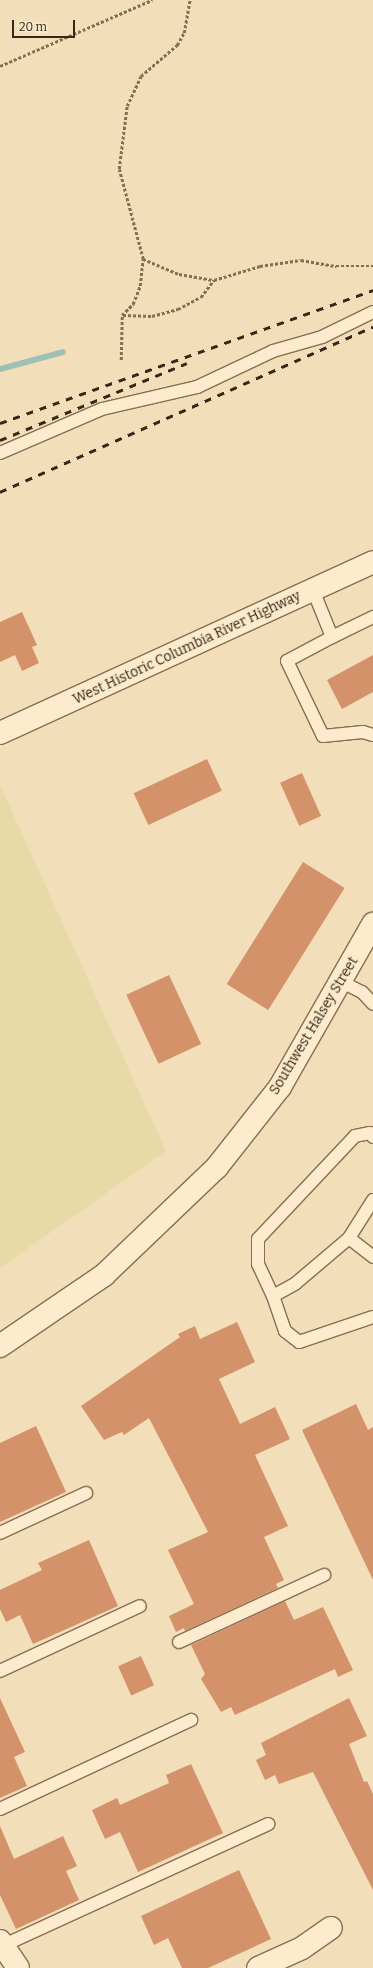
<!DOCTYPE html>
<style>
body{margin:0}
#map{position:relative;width:373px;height:1968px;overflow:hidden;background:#f2deb9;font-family:Bitter,serif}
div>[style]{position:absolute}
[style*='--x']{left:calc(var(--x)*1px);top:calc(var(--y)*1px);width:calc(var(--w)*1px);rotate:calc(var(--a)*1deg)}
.farmland>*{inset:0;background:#e8daa6}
.stream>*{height:6px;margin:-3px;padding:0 3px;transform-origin:3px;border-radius:3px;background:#9ec1b6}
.building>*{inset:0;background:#d4926b;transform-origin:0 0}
.path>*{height:2.5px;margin-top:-1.25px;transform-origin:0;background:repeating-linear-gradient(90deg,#896d53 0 3px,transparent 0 5px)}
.roads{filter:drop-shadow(1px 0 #896d53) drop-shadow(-1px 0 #896d53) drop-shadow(0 1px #896d53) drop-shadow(0 -1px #896d53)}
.lane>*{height:12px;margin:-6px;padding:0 6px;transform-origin:6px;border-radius:6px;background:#fceccd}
.street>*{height:22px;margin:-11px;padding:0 11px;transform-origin:11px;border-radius:11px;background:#fceccd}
.secondary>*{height:22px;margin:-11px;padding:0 11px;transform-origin:11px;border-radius:11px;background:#fceccd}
.rail>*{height:3px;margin-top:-1.5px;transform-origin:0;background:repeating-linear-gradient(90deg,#372619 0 7px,transparent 0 14px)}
span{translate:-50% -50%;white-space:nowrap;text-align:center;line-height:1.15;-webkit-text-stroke:3px #f8e9c9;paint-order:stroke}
.street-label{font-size:14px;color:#372619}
.scale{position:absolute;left:12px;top:20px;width:63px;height:18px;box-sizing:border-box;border:2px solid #372619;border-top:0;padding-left:5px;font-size:12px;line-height:14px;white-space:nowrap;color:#372619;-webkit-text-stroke:3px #f8e9c9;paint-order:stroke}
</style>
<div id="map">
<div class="farmland">
<div style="clip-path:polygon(0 785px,166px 1151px,0 1268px)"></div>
</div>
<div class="stream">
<div style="--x:0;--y:369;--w:65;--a:-15.1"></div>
</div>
<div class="building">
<div style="clip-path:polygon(22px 612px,37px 645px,32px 647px,39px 663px,22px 671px,15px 655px,0 662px,0 622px)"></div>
<div style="clip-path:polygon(373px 655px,373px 692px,342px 709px,327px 680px)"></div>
<div style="left:207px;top:759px;width:35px;height:81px;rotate:65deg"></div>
<div style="left:302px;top:773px;width:47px;height:24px;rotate:66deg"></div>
<div style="left:303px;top:862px;width:49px;height:144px;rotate:32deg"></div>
<div style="left:169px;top:975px;width:76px;height:47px;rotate:65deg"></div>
<div style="clip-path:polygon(237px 1322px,255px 1362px,219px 1379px,240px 1424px,275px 1407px,290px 1439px,255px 1455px,288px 1526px,264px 1537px,284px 1580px,276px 1584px,278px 1588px,185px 1631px,184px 1628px,176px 1632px,169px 1616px,194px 1604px,168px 1550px,208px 1532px,149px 1418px,124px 1435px,122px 1432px,104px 1440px,81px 1406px,180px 1337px,178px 1334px,195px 1326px,200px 1339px)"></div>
<div style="clip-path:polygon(356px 1404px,368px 1430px,373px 1427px,373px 1580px,302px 1430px)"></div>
<div style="clip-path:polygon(36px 1426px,66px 1492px,0 1522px,0 1443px)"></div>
<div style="clip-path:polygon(89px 1540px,118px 1606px,33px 1644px,20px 1615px,6px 1622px,0 1609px,0 1590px,42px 1570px,38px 1563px)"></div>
<div style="clip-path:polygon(285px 1601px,294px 1620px,323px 1607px,353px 1670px,338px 1677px,335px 1669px,235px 1715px,231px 1707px,221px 1712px,201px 1679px,205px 1674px,191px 1645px)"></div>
<div style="left:141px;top:1656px;width:32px;height:25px;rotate:66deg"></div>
<div style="clip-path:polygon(0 1698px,25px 1752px,14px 1757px,27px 1786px,0 1798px)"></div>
<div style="clip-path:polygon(349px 1698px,367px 1736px,349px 1744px,364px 1782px,367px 1781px,373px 1794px,373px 1890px,313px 1772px,279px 1784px,275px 1775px,265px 1780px,256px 1760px,266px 1755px,261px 1743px)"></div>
<div style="clip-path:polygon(191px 1764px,223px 1833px,138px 1872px,120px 1832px,105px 1839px,92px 1810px,117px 1798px,120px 1805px,169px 1783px,166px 1775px)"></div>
<div style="clip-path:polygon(0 1826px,14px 1859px,63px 1836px,77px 1866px,66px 1871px,79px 1900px,16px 1929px,0 1895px)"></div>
<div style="clip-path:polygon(239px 1870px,271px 1939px,208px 1968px,182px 1968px,168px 1938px,154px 1945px,141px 1916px)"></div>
</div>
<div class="path">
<div style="--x:0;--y:66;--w:166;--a:-23.5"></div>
<div style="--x:143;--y:259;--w:39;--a:23"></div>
<div style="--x:179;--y:274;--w:36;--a:10"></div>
<div style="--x:123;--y:315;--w:29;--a:2"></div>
<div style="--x:152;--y:316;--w:27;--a:-15"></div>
<div style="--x:178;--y:309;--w:26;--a:-28"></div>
<div style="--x:201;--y:297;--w:21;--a:-53"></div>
<div style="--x:214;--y:280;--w:48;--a:-16.9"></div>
<div style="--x:260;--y:266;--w:41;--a:-8.3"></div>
<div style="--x:301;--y:260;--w:36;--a:10"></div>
<div style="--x:336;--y:266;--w:37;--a:0"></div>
<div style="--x:121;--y:360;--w:45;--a:-88.7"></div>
<div style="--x:122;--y:315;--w:16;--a:-45"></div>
<div style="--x:133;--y:304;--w:19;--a:-69"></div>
<div style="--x:140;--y:286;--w:27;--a:-84"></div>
<div style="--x:143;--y:259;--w:93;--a:-104.9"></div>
<div style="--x:119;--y:169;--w:64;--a:-82.8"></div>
<div style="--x:127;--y:106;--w:33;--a:-65"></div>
<div style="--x:141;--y:76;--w:48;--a:-40.7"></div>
<div style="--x:177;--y:45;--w:14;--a:-60"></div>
<div style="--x:184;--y:33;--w:34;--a:-80"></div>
</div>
<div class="roads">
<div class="lane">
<div style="--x:0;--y:453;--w:111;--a:-23.3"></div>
<div style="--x:102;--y:409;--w:98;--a:-13"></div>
<div style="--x:197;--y:387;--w:84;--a:-25.3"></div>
<div style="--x:273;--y:351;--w:51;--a:-15.9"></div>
<div style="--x:322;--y:337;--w:57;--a:-26.1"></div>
<div style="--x:313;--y:590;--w:51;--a:68"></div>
<div style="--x:332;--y:637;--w:51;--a:151.9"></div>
<div style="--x:287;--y:661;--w:83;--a:64.4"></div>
<div style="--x:323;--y:736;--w:40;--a:-5.7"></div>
<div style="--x:363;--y:732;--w:10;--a:17"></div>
<div style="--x:332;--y:637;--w:46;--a:-26"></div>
<div style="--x:342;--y:982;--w:22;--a:27"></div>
<div style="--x:362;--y:992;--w:16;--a:47"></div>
<div style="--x:373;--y:1137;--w:5;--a:-127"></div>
<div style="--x:370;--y:1133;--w:15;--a:169"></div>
<div style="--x:355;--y:1136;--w:141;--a:133.3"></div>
<div style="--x:258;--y:1239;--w:25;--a:90"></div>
<div style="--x:258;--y:1264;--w:35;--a:65"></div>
<div style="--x:273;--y:1296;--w:26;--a:-29"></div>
<div style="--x:296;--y:1283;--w:70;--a:-40.3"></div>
<div style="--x:349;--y:1238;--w:45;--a:-57.7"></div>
<div style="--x:349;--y:1238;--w:31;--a:38"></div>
<div style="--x:273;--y:1296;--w:37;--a:71"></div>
<div style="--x:285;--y:1331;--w:18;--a:38"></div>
<div style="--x:299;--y:1342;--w:78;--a:-18.7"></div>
<div style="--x:0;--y:1533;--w:95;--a:-24.9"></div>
<div style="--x:179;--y:1642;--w:160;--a:-24.8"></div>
<div style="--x:0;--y:1671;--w:154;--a:-24.9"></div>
<div style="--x:0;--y:1809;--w:211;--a:-25"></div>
<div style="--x:2;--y:1946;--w:293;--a:-24.6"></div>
</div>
<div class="street">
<div style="--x:0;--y:1941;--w:32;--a:56"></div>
<div style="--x:258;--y:1968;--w:48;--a:-24.4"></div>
<div style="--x:302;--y:1948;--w:35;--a:-35"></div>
</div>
<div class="secondary">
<div style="--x:0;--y:733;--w:410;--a:-24.6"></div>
<div style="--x:0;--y:1346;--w:126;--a:-34.3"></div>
<div style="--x:104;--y:1275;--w:156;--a:-43.7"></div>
<div style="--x:217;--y:1167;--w:102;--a:-51.8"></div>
<div style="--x:280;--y:1087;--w:188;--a:-60.3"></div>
</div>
</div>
<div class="rail">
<div style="--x:0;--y:423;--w:396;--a:-19.6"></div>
<div style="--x:0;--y:440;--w:202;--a:-22.4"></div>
<div style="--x:0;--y:492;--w:408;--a:-23.9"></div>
</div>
<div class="street-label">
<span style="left:187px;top:648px;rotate:-25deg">West Historic Columbia River Highway</span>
<span style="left:314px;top:1026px;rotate:-59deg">Southwest Halsey Street</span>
</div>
<div class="scale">20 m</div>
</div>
